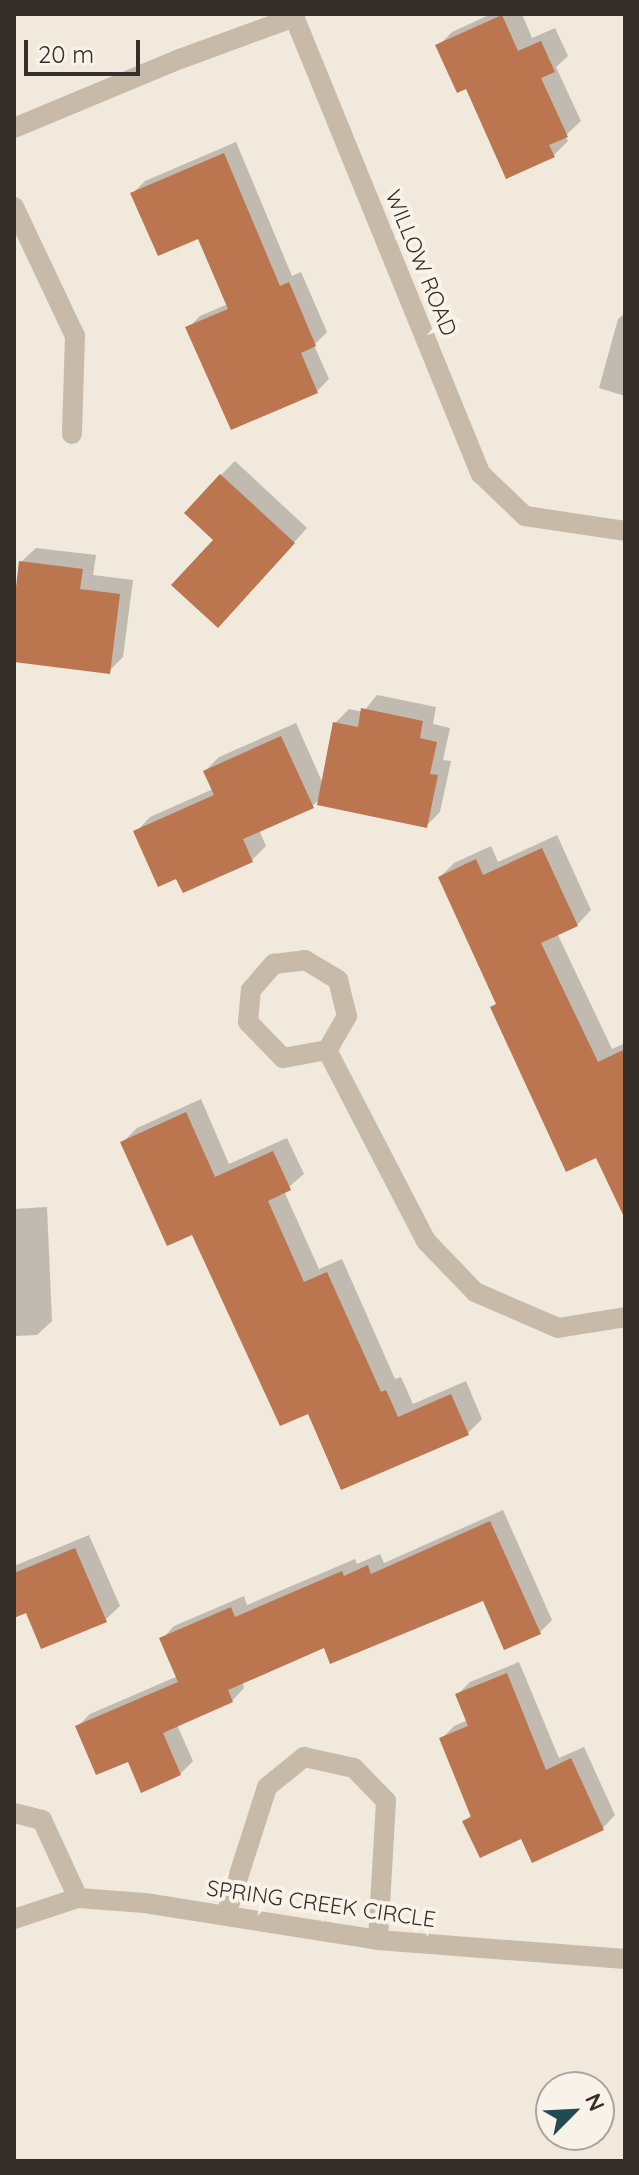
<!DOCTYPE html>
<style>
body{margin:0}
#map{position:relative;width:639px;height:2175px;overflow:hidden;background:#f0e9dc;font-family:Quicksand,sans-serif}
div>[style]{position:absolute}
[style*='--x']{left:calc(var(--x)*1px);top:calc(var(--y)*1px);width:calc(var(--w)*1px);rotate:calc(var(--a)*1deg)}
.shadow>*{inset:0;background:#0003}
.building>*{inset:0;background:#bb754f}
.minor>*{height:20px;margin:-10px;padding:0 10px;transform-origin:10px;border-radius:10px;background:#c7baa9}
span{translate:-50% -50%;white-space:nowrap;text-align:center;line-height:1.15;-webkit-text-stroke:8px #f8f2e8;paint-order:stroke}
.street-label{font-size:22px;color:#352e29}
.frame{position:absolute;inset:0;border:16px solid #352e29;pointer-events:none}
.north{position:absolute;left:535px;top:2071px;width:80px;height:80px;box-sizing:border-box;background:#f8f2e8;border:2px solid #aaa49c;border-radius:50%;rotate:66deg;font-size:22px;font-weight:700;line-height:32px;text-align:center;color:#352e29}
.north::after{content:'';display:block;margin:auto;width:28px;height:36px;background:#224a52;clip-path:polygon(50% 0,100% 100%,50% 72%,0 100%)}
.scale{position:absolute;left:24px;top:40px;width:116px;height:36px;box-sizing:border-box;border:4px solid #352e29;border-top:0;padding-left:10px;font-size:24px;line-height:28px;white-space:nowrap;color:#352e29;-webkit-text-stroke:6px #f8f2e8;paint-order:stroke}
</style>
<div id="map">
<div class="shadow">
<div style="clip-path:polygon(491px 14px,522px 14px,532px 38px,555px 28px,568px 56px,556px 67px,581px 121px,565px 136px,568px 141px,553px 156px,467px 87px,438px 46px,452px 32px)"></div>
<div style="clip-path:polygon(236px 142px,292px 276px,301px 272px,327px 332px,314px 345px,329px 379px,317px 391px,188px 328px,200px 316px,228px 304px,199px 236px,133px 193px,145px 181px)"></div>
<div style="clip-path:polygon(625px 313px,625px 396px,599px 388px,618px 319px)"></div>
<div style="clip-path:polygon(235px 461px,307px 528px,232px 611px,216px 540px,221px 475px)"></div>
<div style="clip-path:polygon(36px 548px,96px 555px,93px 575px,133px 580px,123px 657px,109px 671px,14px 659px,14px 620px,21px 562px)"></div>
<div style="clip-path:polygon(377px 695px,436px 707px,433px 724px,450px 728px,443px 760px,451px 761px,440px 812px,426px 826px,320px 799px,312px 806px,259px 830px,266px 846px,252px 860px,178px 876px,136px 832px,150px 817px,213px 789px,205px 771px,219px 757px,296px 723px,323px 784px,335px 723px,349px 709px,363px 712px)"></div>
<div style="clip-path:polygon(557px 835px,591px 910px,577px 925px,557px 933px,612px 1049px,625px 1043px,625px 1193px,498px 1002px,440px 877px,454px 863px,491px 846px,498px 862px)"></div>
<div style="clip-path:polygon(201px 1099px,229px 1164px,287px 1138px,304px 1174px,284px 1191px,319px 1269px,342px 1259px,395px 1379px,401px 1377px,413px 1404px,466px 1381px,482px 1419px,468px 1433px,309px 1411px,193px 1232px,122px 1143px,137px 1128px)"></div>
<div style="clip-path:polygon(47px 1207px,52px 1321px,37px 1335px,14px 1336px,14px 1209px)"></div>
<div style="clip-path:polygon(503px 1510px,552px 1620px,540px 1632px,484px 1599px,325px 1646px,242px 1682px,244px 1688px,232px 1701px,177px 1725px,193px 1761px,180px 1774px,129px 1759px,77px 1727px,90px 1714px,178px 1676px,162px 1639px,174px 1626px,244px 1596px,247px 1605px,355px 1559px,357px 1564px,380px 1554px,384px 1563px)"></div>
<div style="clip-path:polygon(89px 1535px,120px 1606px,105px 1620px,27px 1610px,14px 1616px,14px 1566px)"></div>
<div style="clip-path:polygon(519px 1662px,559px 1758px,584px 1747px,615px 1815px,603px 1828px,522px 1836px,465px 1821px,472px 1814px,441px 1739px,454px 1726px,468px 1720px,457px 1695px,470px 1682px)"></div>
</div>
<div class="building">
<div style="clip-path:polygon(502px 15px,518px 51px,541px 41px,555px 72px,541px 78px,568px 137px,549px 145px,555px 157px,506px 179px,466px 89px,457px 93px,435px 45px)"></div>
<div style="clip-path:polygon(224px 153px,280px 286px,289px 282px,316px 346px,301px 353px,318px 393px,231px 430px,185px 327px,228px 309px,198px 239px,158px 256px,130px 193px)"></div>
<div style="clip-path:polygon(220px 474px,295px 543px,218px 628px,171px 585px,213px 540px,184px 513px)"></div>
<div style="clip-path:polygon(19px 561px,83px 569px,80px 589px,120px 594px,110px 674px,14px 662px,14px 604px)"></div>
<div style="clip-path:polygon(361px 708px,423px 721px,420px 738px,437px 742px,430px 774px,438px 775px,427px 828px,317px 805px,333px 722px,358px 727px)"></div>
<div style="clip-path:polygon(281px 736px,314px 808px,243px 839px,253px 862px,183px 893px,176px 879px,158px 887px,133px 831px,214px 795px,203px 771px)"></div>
<div style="clip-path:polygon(542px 848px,578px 926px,541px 943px,598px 1062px,625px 1049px,625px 1219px,596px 1158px,566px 1172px,490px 1007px,496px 1004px,438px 877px,476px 859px,483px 875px)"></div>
<div style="clip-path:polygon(186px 1112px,215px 1177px,273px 1151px,291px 1190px,268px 1201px,304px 1282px,327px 1272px,381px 1392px,386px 1390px,398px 1417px,451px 1394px,469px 1435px,341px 1490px,308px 1414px,280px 1426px,192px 1235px,167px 1246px,120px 1142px)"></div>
<div style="clip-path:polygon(490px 1521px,541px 1634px,504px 1650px,483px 1601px,330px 1664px,324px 1648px,228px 1690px,233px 1702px,163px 1733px,181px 1775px,141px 1793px,128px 1762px,96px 1775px,75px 1726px,178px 1682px,159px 1638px,231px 1607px,235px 1617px,342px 1571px,344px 1576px,368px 1565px,371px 1574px)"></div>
<div style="clip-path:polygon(75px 1548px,107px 1622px,41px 1649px,26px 1613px,14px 1618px,14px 1573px)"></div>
<div style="clip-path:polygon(507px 1673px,546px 1770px,571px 1758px,604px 1830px,532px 1863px,521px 1839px,480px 1858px,462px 1821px,471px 1817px,439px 1738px,468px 1726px,455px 1694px)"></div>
</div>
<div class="minor">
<div style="--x:293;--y:14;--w:497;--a:67.8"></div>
<div style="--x:481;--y:474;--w:61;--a:43.7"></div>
<div style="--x:525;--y:516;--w:101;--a:8.5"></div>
<div style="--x:14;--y:128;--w:180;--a:-22.6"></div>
<div style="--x:180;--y:59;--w:122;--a:-20.1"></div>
<div style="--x:14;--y:207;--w:143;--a:64.7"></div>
<div style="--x:75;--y:336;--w:98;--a:91.8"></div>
<div style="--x:305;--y:960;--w:39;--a:31"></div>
<div style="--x:338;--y:980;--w:37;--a:76"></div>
<div style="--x:347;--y:1016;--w:39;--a:120"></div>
<div style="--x:327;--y:1050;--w:45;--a:169.7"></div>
<div style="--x:283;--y:1058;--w:50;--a:-134.2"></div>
<div style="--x:248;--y:1022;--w:32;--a:-85"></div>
<div style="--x:251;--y:990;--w:35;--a:-49"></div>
<div style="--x:274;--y:964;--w:31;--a:-7"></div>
<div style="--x:327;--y:1050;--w:215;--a:62.6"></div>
<div style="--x:426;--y:1241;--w:71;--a:46.1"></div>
<div style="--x:475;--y:1292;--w:90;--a:23.4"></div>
<div style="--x:558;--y:1328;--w:68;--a:-9.3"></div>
<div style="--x:14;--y:1813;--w:29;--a:14"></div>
<div style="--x:42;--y:1820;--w:86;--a:65.2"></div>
<div style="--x:226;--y:1915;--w:134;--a:-72.2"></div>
<div style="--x:267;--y:1787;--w:48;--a:-39"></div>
<div style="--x:304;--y:1757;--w:51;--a:12.4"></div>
<div style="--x:354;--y:1768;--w:46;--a:45.9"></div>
<div style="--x:386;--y:1801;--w:139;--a:93.3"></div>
<div style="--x:14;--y:1919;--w:67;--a:-18.2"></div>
<div style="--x:78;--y:1898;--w:67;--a:4.3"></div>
<div style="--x:145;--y:1903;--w:236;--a:9"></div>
<div style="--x:378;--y:1940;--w:248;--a:4.4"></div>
</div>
<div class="street-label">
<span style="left:421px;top:263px;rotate:68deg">WILLOW ROAD</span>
<span style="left:321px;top:1904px;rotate:8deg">SPRING CREEK CIRCLE</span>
</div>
<div class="frame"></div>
<div class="north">N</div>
<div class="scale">20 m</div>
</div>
